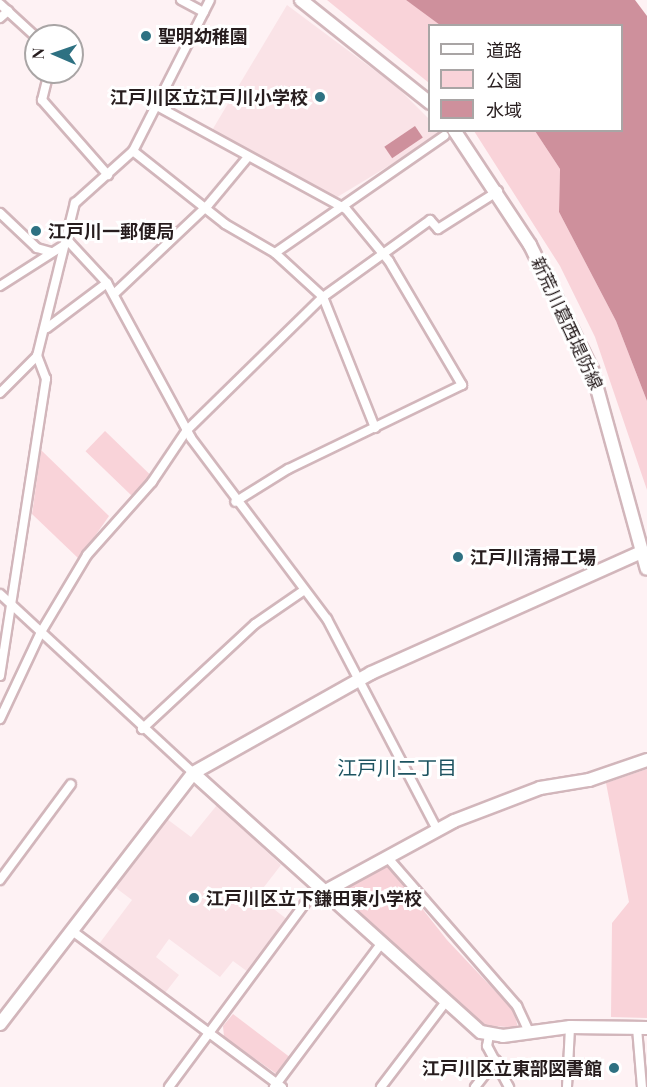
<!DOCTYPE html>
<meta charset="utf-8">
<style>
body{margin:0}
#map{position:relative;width:647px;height:1087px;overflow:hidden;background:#fef2f4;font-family:"Playfair Display","Noto Sans JP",serif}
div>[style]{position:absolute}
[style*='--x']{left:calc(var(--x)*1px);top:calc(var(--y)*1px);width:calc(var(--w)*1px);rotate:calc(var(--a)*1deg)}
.built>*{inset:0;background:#fae3e7}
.green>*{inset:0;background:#f9d3d9;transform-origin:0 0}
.water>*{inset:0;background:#ce909c;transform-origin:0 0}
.roads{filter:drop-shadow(2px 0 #d2b6bb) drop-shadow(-2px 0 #d2b6bb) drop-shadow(0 2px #d2b6bb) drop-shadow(0 -2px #d2b6bb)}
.street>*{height:8px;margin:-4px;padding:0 4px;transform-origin:4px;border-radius:4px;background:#fff}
.secondary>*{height:12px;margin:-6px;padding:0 6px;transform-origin:6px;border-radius:6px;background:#fff}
.dots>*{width:16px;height:16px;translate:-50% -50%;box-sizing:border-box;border:3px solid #fff;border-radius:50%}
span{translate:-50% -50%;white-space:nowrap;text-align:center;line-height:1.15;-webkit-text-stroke:6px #fff;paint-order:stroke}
.poi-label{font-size:18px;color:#271d1e;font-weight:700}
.left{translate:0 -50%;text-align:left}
.right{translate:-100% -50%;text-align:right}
.street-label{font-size:18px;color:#271d1e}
.neighbourhood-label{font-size:20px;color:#1d5360}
.legend{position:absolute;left:428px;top:24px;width:195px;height:108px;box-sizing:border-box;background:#fff;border:2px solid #a9a5a5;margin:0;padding:8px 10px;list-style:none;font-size:18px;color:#271d1e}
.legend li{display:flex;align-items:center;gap:12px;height:30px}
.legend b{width:30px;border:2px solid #a9a5a5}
.north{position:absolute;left:24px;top:24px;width:60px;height:60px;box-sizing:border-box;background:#fff;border:2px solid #a9a5a5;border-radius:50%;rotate:272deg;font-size:16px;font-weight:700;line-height:24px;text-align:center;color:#271d1e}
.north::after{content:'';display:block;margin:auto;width:21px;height:27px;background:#2e7182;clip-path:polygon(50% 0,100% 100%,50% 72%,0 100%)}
</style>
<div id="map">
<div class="built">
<div style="clip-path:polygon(287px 5px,397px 87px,429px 119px,430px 130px,443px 133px,334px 199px,211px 132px)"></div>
<div style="clip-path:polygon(217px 805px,281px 865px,257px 896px,288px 920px,248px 972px,233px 961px,220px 977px,169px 939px,156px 957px,179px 975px,165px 993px,99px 944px,132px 900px,116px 888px,167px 819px,191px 837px)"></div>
</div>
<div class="green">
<div style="clip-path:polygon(327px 0,406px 0,428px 15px,440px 25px,430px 26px,429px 83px)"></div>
<div style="clip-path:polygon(474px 131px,535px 131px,560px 169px,559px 212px,616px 321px,647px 401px,647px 490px,595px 337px,560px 266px)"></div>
<div style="left:105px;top:431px;width:65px;height:28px;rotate:44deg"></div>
<div style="clip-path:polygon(41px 450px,109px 516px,79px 559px,32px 514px)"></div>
<div style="clip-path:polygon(647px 769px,647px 1018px,611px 1017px,612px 923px,629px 902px,606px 783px)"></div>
<div style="clip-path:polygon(387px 864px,447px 940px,514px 1011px,518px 1028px,480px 1025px,340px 901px,339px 890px)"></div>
<div style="clip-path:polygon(233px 1014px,291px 1058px,278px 1075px,224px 1037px,223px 1026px)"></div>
</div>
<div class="water">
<div style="clip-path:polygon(406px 0,635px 0,647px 16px,647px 401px,616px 321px,559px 212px,560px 169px,535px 131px,622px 130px,622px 26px,440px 25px)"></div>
<div style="left:415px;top:126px;width:14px;height:37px;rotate:56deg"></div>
</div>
<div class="roads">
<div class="street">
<div style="--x:181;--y:0;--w:26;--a:28"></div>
<div style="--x:0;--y:4;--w:49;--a:42.5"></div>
<div style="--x:0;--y:18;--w:11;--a:-41"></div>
<div style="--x:49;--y:72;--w:29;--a:104"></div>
<div style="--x:42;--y:100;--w:100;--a:48.7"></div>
<div style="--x:157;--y:106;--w:215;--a:28.6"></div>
<div style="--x:346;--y:209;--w:67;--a:50.4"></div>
<div style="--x:389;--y:261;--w:144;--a:59.5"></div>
<div style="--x:462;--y:385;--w:193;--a:154.2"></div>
<div style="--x:288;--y:469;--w:62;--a:148.1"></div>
<div style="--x:133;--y:151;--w:117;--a:38.4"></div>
<div style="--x:225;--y:224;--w:58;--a:30.1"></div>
<div style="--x:275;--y:253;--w:65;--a:42.5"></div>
<div style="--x:323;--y:297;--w:141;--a:68.3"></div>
<div style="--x:0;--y:213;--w:51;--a:43.4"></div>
<div style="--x:37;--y:248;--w:15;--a:16"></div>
<div style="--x:275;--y:253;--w:206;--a:-34.7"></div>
<div style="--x:0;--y:286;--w:82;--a:-32.5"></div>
<div style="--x:69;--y:242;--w:56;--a:47.2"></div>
<div style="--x:107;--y:283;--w:176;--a:61.5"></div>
<div style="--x:191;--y:438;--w:226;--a:53.1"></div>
<div style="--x:327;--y:619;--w:237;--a:62.4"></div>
<div style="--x:114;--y:294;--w:129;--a:-43.4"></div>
<div style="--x:208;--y:205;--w:62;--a:-50.2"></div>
<div style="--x:47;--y:328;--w:75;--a:-36.9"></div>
<div style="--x:0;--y:393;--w:52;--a:-45"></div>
<div style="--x:0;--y:594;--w:263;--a:42.8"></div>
<div style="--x:0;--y:676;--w:301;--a:-81.2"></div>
<div style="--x:46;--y:379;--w:25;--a:-111"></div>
<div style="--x:37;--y:356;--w:158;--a:-76.1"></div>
<div style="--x:75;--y:203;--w:78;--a:-41.9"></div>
<div style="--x:133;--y:151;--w:169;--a:-63"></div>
<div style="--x:0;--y:719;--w:96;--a:-64.8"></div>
<div style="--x:41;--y:632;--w:90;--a:-59.1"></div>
<div style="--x:87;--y:555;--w:98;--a:-48.3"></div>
<div style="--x:152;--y:482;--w:63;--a:-56.1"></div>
<div style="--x:187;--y:430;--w:190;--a:-44.4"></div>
<div style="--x:323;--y:297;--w:132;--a:-35.7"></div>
<div style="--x:430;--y:220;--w:12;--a:48"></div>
<div style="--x:438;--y:229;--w:71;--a:-32.3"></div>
<div style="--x:142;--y:729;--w:154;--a:-42.9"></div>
<div style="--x:255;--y:624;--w:58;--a:-34.5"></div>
<div style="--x:387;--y:857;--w:198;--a:48.9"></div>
<div style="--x:517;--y:1006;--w:29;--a:65"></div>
<div style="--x:0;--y:880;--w:119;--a:-53.5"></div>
<div style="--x:71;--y:930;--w:263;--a:36.7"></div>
<div style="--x:637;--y:1028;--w:59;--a:85.2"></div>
<div style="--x:489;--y:1035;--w:11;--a:100"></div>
<div style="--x:487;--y:1046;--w:47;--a:61.8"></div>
<div style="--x:169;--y:1087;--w:240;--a:-53.5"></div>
<div style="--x:312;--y:894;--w:10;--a:-6"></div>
<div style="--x:274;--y:1087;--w:179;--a:-53.2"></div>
<div style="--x:381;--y:1087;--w:106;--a:-52.7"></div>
<div style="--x:475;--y:1087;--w:34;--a:-52"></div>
<div style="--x:567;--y:1087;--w:60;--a:-87.1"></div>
</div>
<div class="secondary">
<div style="--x:301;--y:0;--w:165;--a:38.6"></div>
<div style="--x:454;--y:130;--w:138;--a:56.5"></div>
<div style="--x:530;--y:245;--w:140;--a:63.6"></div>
<div style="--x:592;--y:370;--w:206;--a:74.6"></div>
<div style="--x:193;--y:773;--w:387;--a:42"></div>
<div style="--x:481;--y:1032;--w:22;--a:10"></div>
<div style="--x:503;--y:1036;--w:68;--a:-7.7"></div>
<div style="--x:570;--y:1027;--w:77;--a:0.7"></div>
<div style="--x:322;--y:893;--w:150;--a:-28.6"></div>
<div style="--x:454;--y:821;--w:92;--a:-21"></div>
<div style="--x:540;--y:788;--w:50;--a:-9.3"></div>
<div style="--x:589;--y:780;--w:61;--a:-19"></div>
<div style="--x:0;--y:1024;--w:317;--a:-52.4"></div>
<div style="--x:193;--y:773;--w:204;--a:-29.3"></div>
<div style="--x:371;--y:673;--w:297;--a:-24.1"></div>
</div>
</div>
<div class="dots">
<div style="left:146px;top:36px;background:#2e7182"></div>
<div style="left:320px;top:97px;background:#2e7182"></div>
<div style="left:36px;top:231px;background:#2e7182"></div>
<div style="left:458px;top:557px;background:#2e7182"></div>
<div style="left:194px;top:898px;background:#2e7182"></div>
<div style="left:614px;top:1068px;background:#2e7182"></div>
</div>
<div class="poi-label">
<span class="left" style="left:158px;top:36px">聖明幼稚園</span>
<span class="right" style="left:308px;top:97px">江戸川区立江戸川小学校</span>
<span class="left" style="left:48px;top:231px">江戸川一郵便局</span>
<span class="left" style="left:470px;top:557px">江戸川清掃工場</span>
<span class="left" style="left:206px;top:898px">江戸川区立下鎌田東小学校</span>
<span class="right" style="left:602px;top:1068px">江戸川区立東部図書館</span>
</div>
<div class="street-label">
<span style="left:567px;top:323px;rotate:65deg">新荒川葛西堤防線</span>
</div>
<div class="neighbourhood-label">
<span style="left:397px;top:766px">江戸川二丁目</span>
</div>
<ul class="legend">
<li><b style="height:8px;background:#fff"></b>道路</li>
<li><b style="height:16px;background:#f9d3d9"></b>公園</li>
<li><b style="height:16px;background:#ce909c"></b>水域</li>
</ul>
<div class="north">N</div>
</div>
